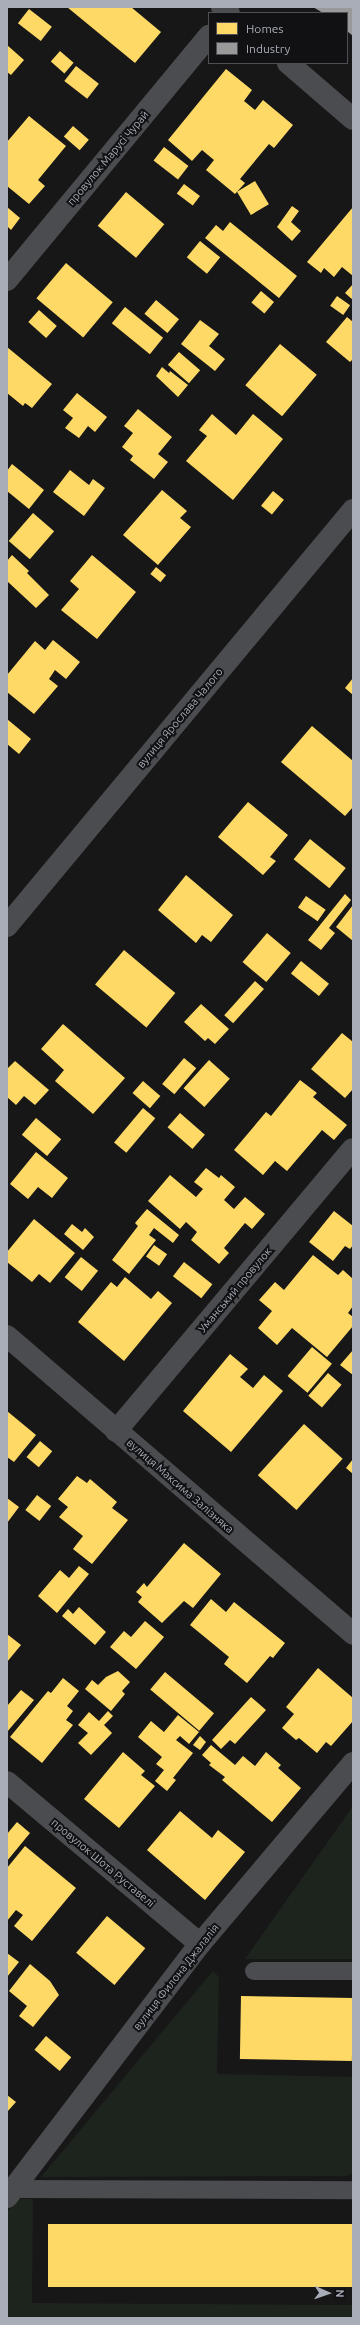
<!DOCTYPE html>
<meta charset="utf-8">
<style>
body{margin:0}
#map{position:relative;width:360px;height:2325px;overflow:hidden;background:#171717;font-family:Ubuntu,sans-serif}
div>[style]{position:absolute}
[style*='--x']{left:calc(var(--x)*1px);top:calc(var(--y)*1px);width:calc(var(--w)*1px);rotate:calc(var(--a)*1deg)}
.green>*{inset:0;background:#1d241e}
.homes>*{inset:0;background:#ffd966;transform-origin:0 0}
.industry>*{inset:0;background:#999}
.service>*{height:18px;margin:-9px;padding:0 9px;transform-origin:9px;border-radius:9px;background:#4b4c50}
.minor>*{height:22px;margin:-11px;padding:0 11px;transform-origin:11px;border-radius:11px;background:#4b4c50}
.tertiary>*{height:22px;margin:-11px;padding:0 11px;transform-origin:11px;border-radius:11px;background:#4b4c50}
span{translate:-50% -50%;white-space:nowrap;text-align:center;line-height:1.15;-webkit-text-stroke:4px #111113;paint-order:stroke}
.street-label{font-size:11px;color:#a8adb8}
.frame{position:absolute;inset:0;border:8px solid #a8adb8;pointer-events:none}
.legend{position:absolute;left:208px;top:12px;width:140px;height:52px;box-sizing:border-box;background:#111113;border:1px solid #4d4f55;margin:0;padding:5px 7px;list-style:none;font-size:12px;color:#a8adb8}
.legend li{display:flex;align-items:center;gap:8px;height:20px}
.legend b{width:20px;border:1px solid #4d4f55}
.north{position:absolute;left:308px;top:2273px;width:40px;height:40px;-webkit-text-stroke:3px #111113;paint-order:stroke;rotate:92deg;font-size:11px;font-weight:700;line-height:16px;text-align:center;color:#a8adb8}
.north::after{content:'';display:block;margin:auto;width:14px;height:18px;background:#a8adb8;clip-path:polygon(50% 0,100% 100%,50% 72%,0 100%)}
</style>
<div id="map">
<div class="green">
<div style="clip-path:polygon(353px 1806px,353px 1959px,245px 1959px)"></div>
<div style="clip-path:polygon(213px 1971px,219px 1977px,217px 2074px,353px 2077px,353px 2173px,346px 2176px,41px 2177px)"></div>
<div style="clip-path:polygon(17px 2199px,33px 2199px,32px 2303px,353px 2305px,353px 2318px,7px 2318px,7px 2212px)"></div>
</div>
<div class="homes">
<div style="clip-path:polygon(67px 7px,131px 7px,161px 32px,135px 63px)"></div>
<div style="left:29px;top:9px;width:29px;height:18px;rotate:38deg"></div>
<div style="clip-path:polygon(7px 45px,24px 60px,11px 75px,7px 72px)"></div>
<div style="left:60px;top:51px;width:18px;height:14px;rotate:41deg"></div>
<div style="left:76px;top:66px;width:29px;height:19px;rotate:38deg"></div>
<div style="clip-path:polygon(226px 69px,252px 90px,244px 101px,255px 110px,263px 100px,293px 125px,274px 148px,269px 144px,240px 179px,245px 183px,235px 194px,206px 170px,214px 160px,202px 150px,192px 161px,168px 140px)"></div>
<div style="clip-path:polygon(29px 116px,66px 146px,38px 180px,45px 186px,29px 204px,7px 186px,7px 142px)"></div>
<div style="left:73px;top:126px;width:21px;height:14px;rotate:41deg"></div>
<div style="left:164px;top:147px;width:31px;height:17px;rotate:38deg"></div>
<div style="left:255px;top:181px;width:27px;height:21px;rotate:59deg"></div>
<div style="left:184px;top:184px;width:20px;height:12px;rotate:37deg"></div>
<div style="left:126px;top:192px;width:50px;height:44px;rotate:40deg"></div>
<div style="clip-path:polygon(292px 206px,299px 211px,291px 222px,301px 231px,292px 241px,277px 227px)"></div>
<div style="clip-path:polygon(7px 207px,20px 218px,11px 230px,7px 226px)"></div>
<div style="clip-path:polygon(353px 207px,353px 276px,342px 267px,334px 277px,324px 268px,321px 273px,307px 262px)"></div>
<div style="clip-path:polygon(230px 222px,297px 276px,279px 298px,205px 238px,216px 225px,223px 231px)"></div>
<div style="left:200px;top:241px;width:26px;height:21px;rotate:39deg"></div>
<div style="left:66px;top:263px;width:61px;height:46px;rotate:40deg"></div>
<div style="clip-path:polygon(353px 284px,353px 300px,345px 293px)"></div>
<div style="left:261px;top:291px;width:17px;height:15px;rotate:40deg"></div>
<div style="left:337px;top:296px;width:16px;height:12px;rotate:35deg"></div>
<div style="left:156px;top:300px;width:30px;height:18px;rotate:40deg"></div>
<div style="left:125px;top:307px;width:49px;height:21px;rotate:39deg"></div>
<div style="left:39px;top:310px;width:24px;height:16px;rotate:42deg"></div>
<div style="clip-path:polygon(347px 317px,353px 322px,353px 359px,350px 362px,326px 342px)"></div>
<div style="clip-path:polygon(200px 320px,219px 334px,209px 346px,225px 359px,215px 371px,181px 344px)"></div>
<div style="left:280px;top:344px;width:48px;height:54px;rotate:40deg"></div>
<div style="clip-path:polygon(7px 347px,52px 384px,32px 408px,25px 403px,23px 406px,7px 393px)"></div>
<div style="left:179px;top:352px;width:28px;height:17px;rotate:41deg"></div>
<div style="clip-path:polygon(162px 367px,169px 373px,170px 371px,188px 385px,178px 397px,156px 376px)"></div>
<div style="clip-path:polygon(77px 393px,107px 417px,95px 432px,88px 426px,79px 438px,65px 428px,73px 418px,63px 410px)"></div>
<div style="clip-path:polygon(138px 409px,172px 437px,158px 454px,168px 462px,154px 479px,130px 460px,133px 456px,122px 447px,133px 433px,124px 426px)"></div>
<div style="clip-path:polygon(212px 414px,236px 435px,253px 414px,283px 439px,233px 500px,186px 461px,207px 436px,199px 430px)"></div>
<div style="clip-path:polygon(12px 464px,44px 490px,29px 509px,7px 491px,7px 471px)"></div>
<div style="clip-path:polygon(70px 470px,89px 485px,93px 479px,105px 488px,84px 516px,53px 492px)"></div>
<div style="clip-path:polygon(162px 490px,187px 511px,180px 518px,191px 527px,158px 565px,123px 535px)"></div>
<div style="left:273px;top:491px;width:14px;height:19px;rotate:39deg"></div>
<div style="left:33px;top:513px;width:28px;height:37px;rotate:41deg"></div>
<div style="clip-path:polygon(12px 555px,29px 571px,27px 573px,49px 595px,36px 608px,7px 581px,7px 561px)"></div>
<div style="clip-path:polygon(92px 555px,136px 592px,97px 639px,61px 610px,79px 589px,70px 581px)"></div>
<div style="left:156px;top:567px;width:13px;height:9px;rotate:39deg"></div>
<div style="clip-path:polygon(53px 640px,80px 662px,66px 679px,55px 670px,49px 679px,58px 686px,34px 714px,7px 692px,7px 675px,35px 641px,45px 650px)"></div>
<div style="clip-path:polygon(353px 678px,353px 695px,345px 688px)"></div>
<div style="clip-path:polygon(7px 719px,31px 739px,19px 754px,7px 744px)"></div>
<div style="clip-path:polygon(312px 726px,353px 761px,353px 807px,345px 816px,281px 762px)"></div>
<div style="clip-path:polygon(248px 802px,288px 835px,270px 857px,276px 861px,263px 875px,218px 837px)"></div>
<div style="left:310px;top:839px;width:46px;height:26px;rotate:39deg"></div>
<div style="clip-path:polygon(186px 875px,233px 915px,211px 942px,202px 935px,196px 943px,158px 910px)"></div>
<div style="clip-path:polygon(345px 894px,351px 900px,329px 928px,335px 933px,321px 950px,308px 940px)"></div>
<div style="left:306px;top:896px;width:24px;height:14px;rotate:35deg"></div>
<div style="clip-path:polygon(353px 905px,353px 941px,336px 927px)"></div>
<div style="left:267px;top:933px;width:31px;height:38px;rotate:40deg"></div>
<div style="left:124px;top:950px;width:67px;height:45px;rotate:40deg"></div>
<div style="left:301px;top:961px;width:36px;height:16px;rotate:39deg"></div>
<div style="left:255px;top:981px;width:12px;height:46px;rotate:42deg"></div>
<div style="clip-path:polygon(201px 1004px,229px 1029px,215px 1044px,208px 1038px,205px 1041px,184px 1022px)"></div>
<div style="clip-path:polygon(63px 1024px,125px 1078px,93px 1114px,55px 1081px,64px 1070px,41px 1049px)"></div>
<div style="clip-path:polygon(342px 1033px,353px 1042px,353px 1089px,345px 1098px,311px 1069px)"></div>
<div style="left:184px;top:1058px;width:16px;height:34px;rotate:40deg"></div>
<div style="left:209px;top:1060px;width:28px;height:38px;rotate:42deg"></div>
<div style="clip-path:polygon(15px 1061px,49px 1090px,35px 1105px,24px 1096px,16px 1105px,7px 1097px,7px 1069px)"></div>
<div style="clip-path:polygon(300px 1080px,317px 1093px,313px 1097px,347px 1125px,334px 1140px,322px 1130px,287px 1171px,275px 1161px,263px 1175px,234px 1150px,266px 1112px,271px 1116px)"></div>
<div style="left:143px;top:1081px;width:23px;height:16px;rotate:41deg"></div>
<div style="left:143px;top:1108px;width:16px;height:45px;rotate:40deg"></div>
<div style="left:180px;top:1113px;width:33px;height:19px;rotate:41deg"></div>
<div style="left:36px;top:1118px;width:33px;height:22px;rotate:40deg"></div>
<div style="clip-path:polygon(36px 1152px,68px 1178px,52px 1198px,38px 1187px,28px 1199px,10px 1184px)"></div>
<div style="clip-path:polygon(206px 1168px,219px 1178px,221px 1175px,235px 1187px,224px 1200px,234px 1209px,245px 1197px,265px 1214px,252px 1229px,245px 1223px,224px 1248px,229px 1253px,219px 1264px,191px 1240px,197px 1232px,186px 1222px,180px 1229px,148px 1201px,170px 1175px,196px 1197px,203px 1189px,194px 1182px)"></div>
<div style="clip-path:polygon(147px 1209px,179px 1235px,173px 1243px,154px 1228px,149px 1235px,156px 1240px,129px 1274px,112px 1260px,138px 1226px,135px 1223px)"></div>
<div style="clip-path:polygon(334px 1211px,353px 1226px,353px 1245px,350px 1249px,345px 1246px,333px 1261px,309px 1242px)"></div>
<div style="clip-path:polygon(34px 1219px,75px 1253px,50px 1283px,39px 1274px,32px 1282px,7px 1262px,7px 1252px)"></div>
<div style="clip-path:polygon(72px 1224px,82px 1232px,85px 1228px,94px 1237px,83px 1250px,64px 1234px)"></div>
<div style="left:154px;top:1245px;width:16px;height:14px;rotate:35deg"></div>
<div style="clip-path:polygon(313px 1255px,338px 1275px,343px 1270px,353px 1279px,353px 1306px,348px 1313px,353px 1317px,353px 1326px,327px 1357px,292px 1328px,277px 1345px,258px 1328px,272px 1311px,259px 1300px,275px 1282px,284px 1290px)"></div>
<div style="left:81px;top:1257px;width:22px;height:26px;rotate:39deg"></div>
<div style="left:184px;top:1262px;width:36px;height:18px;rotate:38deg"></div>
<div style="clip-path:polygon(125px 1277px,151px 1299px,158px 1291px,172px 1303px,124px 1361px,78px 1322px,111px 1282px,117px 1287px)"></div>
<div style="left:312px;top:1347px;width:26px;height:38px;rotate:40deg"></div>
<div style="clip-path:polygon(353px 1350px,353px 1375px,340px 1365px)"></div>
<div style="clip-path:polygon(230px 1354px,248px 1369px,240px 1377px,253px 1388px,264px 1375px,283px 1391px,231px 1452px,183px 1411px)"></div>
<div style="left:328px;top:1373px;width:18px;height:30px;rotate:41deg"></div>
<div style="clip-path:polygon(7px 1411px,36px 1435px,14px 1462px,7px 1457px)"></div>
<div style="left:304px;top:1424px;width:52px;height:69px;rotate:42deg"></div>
<div style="left:40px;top:1441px;width:16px;height:21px;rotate:40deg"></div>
<div style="clip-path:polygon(353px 1459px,353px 1474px,346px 1468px)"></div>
<div style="clip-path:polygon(77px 1476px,87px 1483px,90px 1479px,117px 1502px,112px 1508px,128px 1520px,92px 1564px,73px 1549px,83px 1536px,59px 1517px,68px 1507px,58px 1499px)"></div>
<div style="left:37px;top:1495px;width:18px;height:19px;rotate:38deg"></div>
<div style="clip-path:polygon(7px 1498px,19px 1507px,7px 1523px)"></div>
<div style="clip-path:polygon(184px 1543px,221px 1574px,193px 1608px,184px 1601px,162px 1623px,138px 1602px,142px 1597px,136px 1592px,144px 1583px,147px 1587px)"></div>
<div style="clip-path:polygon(79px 1566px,89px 1574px,57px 1613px,38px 1596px,60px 1570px,69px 1578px)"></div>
<div style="clip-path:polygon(211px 1599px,226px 1612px,234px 1602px,285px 1643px,273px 1658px,270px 1656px,247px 1683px,224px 1664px,229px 1657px,190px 1625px)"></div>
<div style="clip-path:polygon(79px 1607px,106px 1632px,95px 1645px,62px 1616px,68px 1609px,73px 1614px)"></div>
<div style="clip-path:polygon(145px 1621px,164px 1637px,136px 1669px,110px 1647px,124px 1631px,131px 1637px)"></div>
<div style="clip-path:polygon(7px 1634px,21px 1645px,7px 1662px)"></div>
<div style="clip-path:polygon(318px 1668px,353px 1698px,353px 1721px,331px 1746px,326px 1742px,317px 1753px,299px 1738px,296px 1740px,282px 1728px,294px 1714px,286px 1707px)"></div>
<div style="clip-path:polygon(118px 1671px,130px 1682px,122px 1691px,125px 1694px,111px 1711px,85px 1689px,92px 1680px,98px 1685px,106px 1677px)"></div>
<div style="left:165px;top:1672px;width:64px;height:23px;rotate:40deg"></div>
<div style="clip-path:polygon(63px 1678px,79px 1691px,67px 1706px,73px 1711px,66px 1720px,73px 1725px,42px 1763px,10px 1737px,48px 1691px,51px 1693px)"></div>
<div style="clip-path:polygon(21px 1690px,34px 1700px,7px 1732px,7px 1706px)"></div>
<div style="clip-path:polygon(251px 1697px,266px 1710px,235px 1744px,230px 1740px,221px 1749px,212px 1740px)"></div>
<div style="clip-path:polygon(108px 1711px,113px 1716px,104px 1725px,112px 1733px,91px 1755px,78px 1743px,88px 1733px,78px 1725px,89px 1712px,99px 1721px)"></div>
<div style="clip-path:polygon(178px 1715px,199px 1732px,189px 1744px,180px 1736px,176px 1740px,193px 1753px,173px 1778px,176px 1780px,167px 1791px,155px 1781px,164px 1770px,156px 1764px,162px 1757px,138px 1737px,151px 1721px,164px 1732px)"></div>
<div style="clip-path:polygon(200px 1736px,206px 1742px,200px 1750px,193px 1745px)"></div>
<div style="clip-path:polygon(211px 1745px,235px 1765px,243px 1756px,255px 1766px,266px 1752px,281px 1765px,278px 1768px,301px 1788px,272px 1822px,222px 1780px,225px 1777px,209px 1765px,211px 1763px,202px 1755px)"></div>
<div style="clip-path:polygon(123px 1752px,145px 1771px,141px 1775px,155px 1786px,119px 1828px,84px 1799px)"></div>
<div style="clip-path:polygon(180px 1811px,212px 1838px,218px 1830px,245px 1852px,205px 1900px,147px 1850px)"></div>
<div style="clip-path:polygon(17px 1822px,30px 1833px,7px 1861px,7px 1834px)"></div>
<div style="clip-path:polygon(25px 1846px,76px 1888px,32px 1941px,14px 1926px,23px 1915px,16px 1910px,7px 1921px,7px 1868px)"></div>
<div style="left:107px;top:1916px;width:50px;height:48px;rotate:40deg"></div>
<div style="clip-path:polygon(7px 1953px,19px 1962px,7px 1977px)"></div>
<div style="clip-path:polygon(30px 1964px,50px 1981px,59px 1995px,33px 2027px,19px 2016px,27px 2006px,9px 1991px)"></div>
<div style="left:241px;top:1996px;width:112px;height:63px;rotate:1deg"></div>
<div style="left:46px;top:2036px;width:33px;height:18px;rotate:40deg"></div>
<div style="clip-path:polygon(7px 2095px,16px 2102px,7px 2112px)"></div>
<div style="left:48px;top:2224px;width:305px;height:63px"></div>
</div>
<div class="industry">
<div style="clip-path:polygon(313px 7px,353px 7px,353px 36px,347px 31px,347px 13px,323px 13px)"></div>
</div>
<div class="service">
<div style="--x:254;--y:1971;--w:99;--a:0"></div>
<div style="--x:14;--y:2189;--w:339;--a:0.2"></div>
</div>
<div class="minor">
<div style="--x:222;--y:7;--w:9;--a:41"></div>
<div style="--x:288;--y:63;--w:86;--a:40.7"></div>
<div style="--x:7;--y:280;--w:317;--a:-50.4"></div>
<div style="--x:7;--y:926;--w:541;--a:-50.25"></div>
<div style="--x:116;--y:1431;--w:368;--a:-50"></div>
<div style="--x:7;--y:1782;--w:252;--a:40"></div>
<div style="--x:7;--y:2197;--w:318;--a:-52.7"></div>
<div style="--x:200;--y:1944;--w:237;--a:-49.8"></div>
</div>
<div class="tertiary">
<div style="--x:7;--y:1336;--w:457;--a:40.7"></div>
</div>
<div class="street-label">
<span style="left:108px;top:158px;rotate:-50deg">провулок Марусі Чурай</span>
<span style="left:180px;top:718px;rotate:-50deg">вулиця Ярослава Чалого</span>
<span style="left:235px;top:1290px;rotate:-50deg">Уманський провулок</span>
<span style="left:180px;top:1486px;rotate:41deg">вулиця Максима Залізняка</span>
<span style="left:103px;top:1863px;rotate:40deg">провулок Шота Руставелі</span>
<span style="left:176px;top:1977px;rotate:-52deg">вулиця Филона Джалалія</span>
</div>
<div class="frame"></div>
<ul class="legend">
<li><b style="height:11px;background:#ffd966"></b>Homes</li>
<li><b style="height:11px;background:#999"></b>Industry</li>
</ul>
<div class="north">N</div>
</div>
